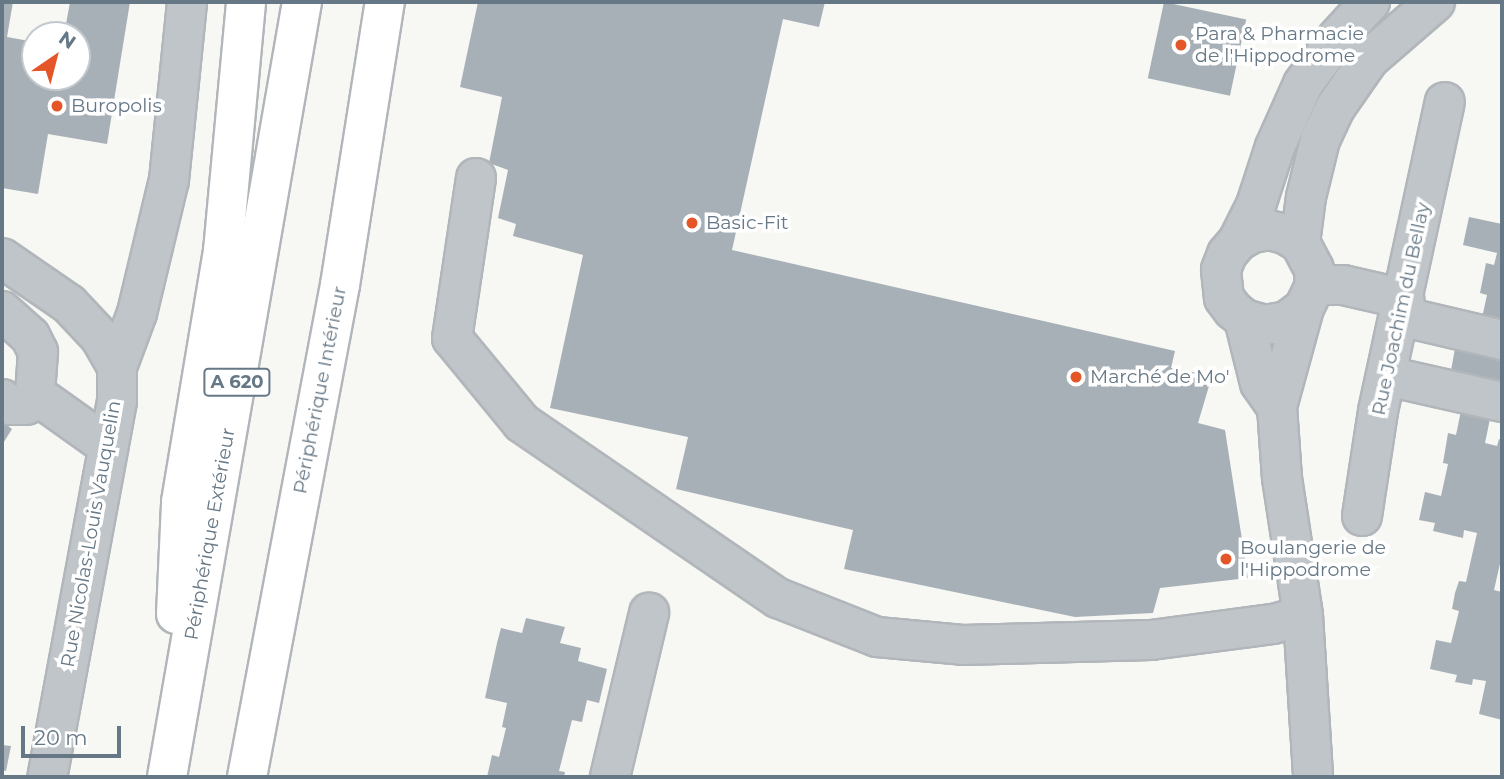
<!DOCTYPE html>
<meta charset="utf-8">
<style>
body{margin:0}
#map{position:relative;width:1504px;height:779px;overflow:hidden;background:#f7f7f4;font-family:Montserrat,sans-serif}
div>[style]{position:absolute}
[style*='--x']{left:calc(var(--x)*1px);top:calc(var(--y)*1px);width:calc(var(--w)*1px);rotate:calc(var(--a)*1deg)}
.building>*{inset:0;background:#a7b0b6;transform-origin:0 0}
.roads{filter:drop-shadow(2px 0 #b1b6ba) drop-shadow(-2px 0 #b1b6ba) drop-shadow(0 2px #b1b6ba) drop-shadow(0 -2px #b1b6ba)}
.minor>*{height:38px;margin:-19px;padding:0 19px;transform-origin:19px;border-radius:19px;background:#c0c5c9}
.highway>*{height:38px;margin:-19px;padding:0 19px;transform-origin:19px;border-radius:19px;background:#fff}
.dots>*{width:19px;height:19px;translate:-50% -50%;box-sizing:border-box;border:4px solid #fff;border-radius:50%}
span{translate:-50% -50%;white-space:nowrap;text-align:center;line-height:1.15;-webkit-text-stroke:7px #fff;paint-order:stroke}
.shield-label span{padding:2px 5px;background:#fff;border:2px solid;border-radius:5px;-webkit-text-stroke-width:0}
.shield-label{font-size:18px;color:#667886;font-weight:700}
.poi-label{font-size:19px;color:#667886}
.left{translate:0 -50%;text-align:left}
.street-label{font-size:19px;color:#667886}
.frame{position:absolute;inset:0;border:4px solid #667886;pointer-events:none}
.north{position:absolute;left:21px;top:21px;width:70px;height:70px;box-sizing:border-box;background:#fff;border:2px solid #c2c9cf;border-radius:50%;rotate:35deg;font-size:19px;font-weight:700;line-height:28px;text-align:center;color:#667886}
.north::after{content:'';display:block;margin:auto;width:24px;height:32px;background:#e45528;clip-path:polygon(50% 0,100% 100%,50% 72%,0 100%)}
.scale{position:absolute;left:21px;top:726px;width:100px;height:32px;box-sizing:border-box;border:4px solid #667886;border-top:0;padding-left:9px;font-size:21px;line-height:24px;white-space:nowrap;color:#667886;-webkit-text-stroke:5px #fff;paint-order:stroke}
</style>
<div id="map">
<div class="building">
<div style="clip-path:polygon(2px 2px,13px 2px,7px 37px,35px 42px,35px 77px,77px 77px,77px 35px,64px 35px,70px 2px,130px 2px,107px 144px,48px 134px,38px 194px,2px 188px)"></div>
<div style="clip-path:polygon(478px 2px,825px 2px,819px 27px,783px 19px,732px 250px,1175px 351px,1171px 368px,1212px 376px,1198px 423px,1225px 430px,1248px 578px,1160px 588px,1153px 613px,1075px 617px,844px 569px,853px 530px,676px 489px,688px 437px,550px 408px,583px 255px,513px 236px,516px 224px,498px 218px,508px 170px,489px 163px,502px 97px,460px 87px)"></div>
<div style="left:1164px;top:2px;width:84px;height:78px;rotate:12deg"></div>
<div style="clip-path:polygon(1469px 217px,1502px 224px,1502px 332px,1480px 327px,1487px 295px,1480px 293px,1486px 263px,1494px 265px,1497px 253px,1463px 245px)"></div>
<div style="clip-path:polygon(1457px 338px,1502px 348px,1502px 393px,1449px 381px)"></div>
<div style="clip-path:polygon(1463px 401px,1492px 409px,1485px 443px,1497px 446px,1499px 439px,1502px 440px,1502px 555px,1494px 590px,1502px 592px,1502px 720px,1479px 714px,1486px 681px,1473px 679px,1472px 685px,1455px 682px,1457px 675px,1430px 669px,1436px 640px,1451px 643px,1459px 611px,1452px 609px,1455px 593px,1459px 581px,1466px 582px,1477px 533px,1464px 530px,1463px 538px,1433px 531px,1435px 523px,1419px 520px,1425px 492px,1441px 496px,1448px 464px,1443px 463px,1448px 433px,1456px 435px)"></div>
<div style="clip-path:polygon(2px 421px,12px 429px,2px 445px)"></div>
<div style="clip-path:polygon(526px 618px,565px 627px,560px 643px,581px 648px,578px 661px,607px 669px,599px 703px,587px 700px,582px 722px,572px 720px,559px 771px,565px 772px,564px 777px,487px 777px,492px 755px,499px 757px,506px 728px,502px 727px,507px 703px,485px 698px,497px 643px,501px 628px,522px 633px)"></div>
<div style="clip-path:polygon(2px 745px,11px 746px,6px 771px,2px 770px)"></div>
</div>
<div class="roads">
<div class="minor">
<div style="--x:476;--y:178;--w:162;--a:98.5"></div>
<div style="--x:452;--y:338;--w:110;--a:50.5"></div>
<div style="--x:522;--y:423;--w:310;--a:34.4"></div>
<div style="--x:778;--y:598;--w:106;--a:21.5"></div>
<div style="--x:877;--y:637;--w:86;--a:5.3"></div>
<div style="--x:963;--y:645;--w:188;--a:-1.5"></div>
<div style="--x:1151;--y:640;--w:123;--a:-7.5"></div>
<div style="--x:1273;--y:624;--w:31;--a:-15"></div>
<div style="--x:1238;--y:241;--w:40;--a:-63.4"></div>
<div style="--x:1256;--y:205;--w:61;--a:-71.9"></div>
<div style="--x:1275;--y:147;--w:69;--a:-66"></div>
<div style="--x:1303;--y:84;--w:57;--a:-53.5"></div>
<div style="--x:1337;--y:38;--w:49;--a:-47.5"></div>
<div style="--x:1300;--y:243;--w:17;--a:-149"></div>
<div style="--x:1285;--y:234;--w:16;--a:-166"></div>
<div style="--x:1269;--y:230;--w:17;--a:170"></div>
<div style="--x:1252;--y:233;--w:16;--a:150"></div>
<div style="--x:1238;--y:241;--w:17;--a:130"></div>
<div style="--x:1227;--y:254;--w:17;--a:111"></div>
<div style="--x:1221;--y:270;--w:28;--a:84"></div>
<div style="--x:1224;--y:298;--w:15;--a:53"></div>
<div style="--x:1233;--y:310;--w:14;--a:39"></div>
<div style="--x:1244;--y:319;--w:22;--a:16"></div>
<div style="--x:1265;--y:325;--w:22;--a:-10"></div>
<div style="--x:1287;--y:321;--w:21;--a:-37"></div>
<div style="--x:1304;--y:308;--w:25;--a:-64"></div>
<div style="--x:1315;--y:285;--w:16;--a:-94"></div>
<div style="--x:1314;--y:269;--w:30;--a:-118"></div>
<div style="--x:1300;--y:243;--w:46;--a:-82.6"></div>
<div style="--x:1306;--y:197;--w:59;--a:-76.2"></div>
<div style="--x:1320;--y:140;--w:35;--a:-65"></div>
<div style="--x:1335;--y:108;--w:60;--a:-55.2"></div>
<div style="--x:1369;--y:59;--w:87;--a:-40.8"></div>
<div style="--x:2;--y:258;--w:81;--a:34.5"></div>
<div style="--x:69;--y:304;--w:45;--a:46.8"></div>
<div style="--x:100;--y:337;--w:34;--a:60"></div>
<div style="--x:117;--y:367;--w:34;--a:90"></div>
<div style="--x:117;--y:401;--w:382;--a:100.5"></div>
<div style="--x:1315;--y:285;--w:28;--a:0"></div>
<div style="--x:1343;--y:285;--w:63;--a:12.9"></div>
<div style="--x:1304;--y:308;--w:103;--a:105.3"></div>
<div style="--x:1277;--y:407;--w:71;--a:86"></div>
<div style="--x:1282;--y:478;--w:140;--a:81.3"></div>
<div style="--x:1303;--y:616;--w:161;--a:86.4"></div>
<div style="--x:2;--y:311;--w:38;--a:42"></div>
<div style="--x:30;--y:336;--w:18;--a:63"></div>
<div style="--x:38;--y:352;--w:42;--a:94.1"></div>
<div style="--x:35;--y:394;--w:14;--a:129"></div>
<div style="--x:26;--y:405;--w:16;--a:180"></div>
<div style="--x:10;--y:405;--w:10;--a:-143"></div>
<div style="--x:1400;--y:316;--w:105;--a:13.2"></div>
<div style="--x:1244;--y:319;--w:66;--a:76"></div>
<div style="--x:1260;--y:383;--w:29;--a:55"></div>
<div style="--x:117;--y:367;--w:58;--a:-69.7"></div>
<div style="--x:137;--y:313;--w:137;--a:-76.5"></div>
<div style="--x:169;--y:180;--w:179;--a:-84.2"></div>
<div style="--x:1387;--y:376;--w:118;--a:12.7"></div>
<div style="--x:35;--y:394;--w:90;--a:35.5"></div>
<div style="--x:1362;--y:516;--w:106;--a:-81.3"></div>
<div style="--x:1378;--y:411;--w:316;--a:-77.8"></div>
<div style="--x:610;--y:777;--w:169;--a:-76.6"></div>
</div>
<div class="highway">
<div style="--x:176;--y:614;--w:112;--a:-87.4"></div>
<div style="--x:181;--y:502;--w:254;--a:-80.5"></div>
<div style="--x:223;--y:251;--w:250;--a:-84.7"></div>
<div style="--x:167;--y:777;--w:787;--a:-80.12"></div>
<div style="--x:247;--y:777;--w:501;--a:-79.3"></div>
<div style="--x:340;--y:285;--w:287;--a:-81"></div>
</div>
</div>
<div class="dots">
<div style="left:1181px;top:45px;background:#e45528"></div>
<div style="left:57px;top:106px;background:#e45528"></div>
<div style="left:692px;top:223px;background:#e45528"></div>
<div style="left:1076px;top:377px;background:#e45528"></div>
<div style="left:1226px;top:559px;background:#e45528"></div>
</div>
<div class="shield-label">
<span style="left:237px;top:382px">A 620</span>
</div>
<div class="poi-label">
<span class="left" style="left:1195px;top:45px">Para &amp; Pharmacie<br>de l'Hippodrome</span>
<span class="left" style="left:71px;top:106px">Buropolis</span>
<span class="left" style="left:706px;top:223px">Basic-Fit</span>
<span class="left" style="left:1090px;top:377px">Marché de Mo'</span>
<span class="left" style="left:1240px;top:559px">Boulangerie de<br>l'Hippodrome</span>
</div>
<div class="street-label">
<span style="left:1401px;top:309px;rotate:-78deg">Rue Joachim du Bellay</span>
<span style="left:320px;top:390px;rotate:-79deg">Périphérique Intérieur</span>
<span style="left:91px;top:534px;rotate:-80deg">Rue Nicolas-Louis Vauquelin</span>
<span style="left:210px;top:534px;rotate:-80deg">Périphérique Extérieur</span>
</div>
<div class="frame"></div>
<div class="north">N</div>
<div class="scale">20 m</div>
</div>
